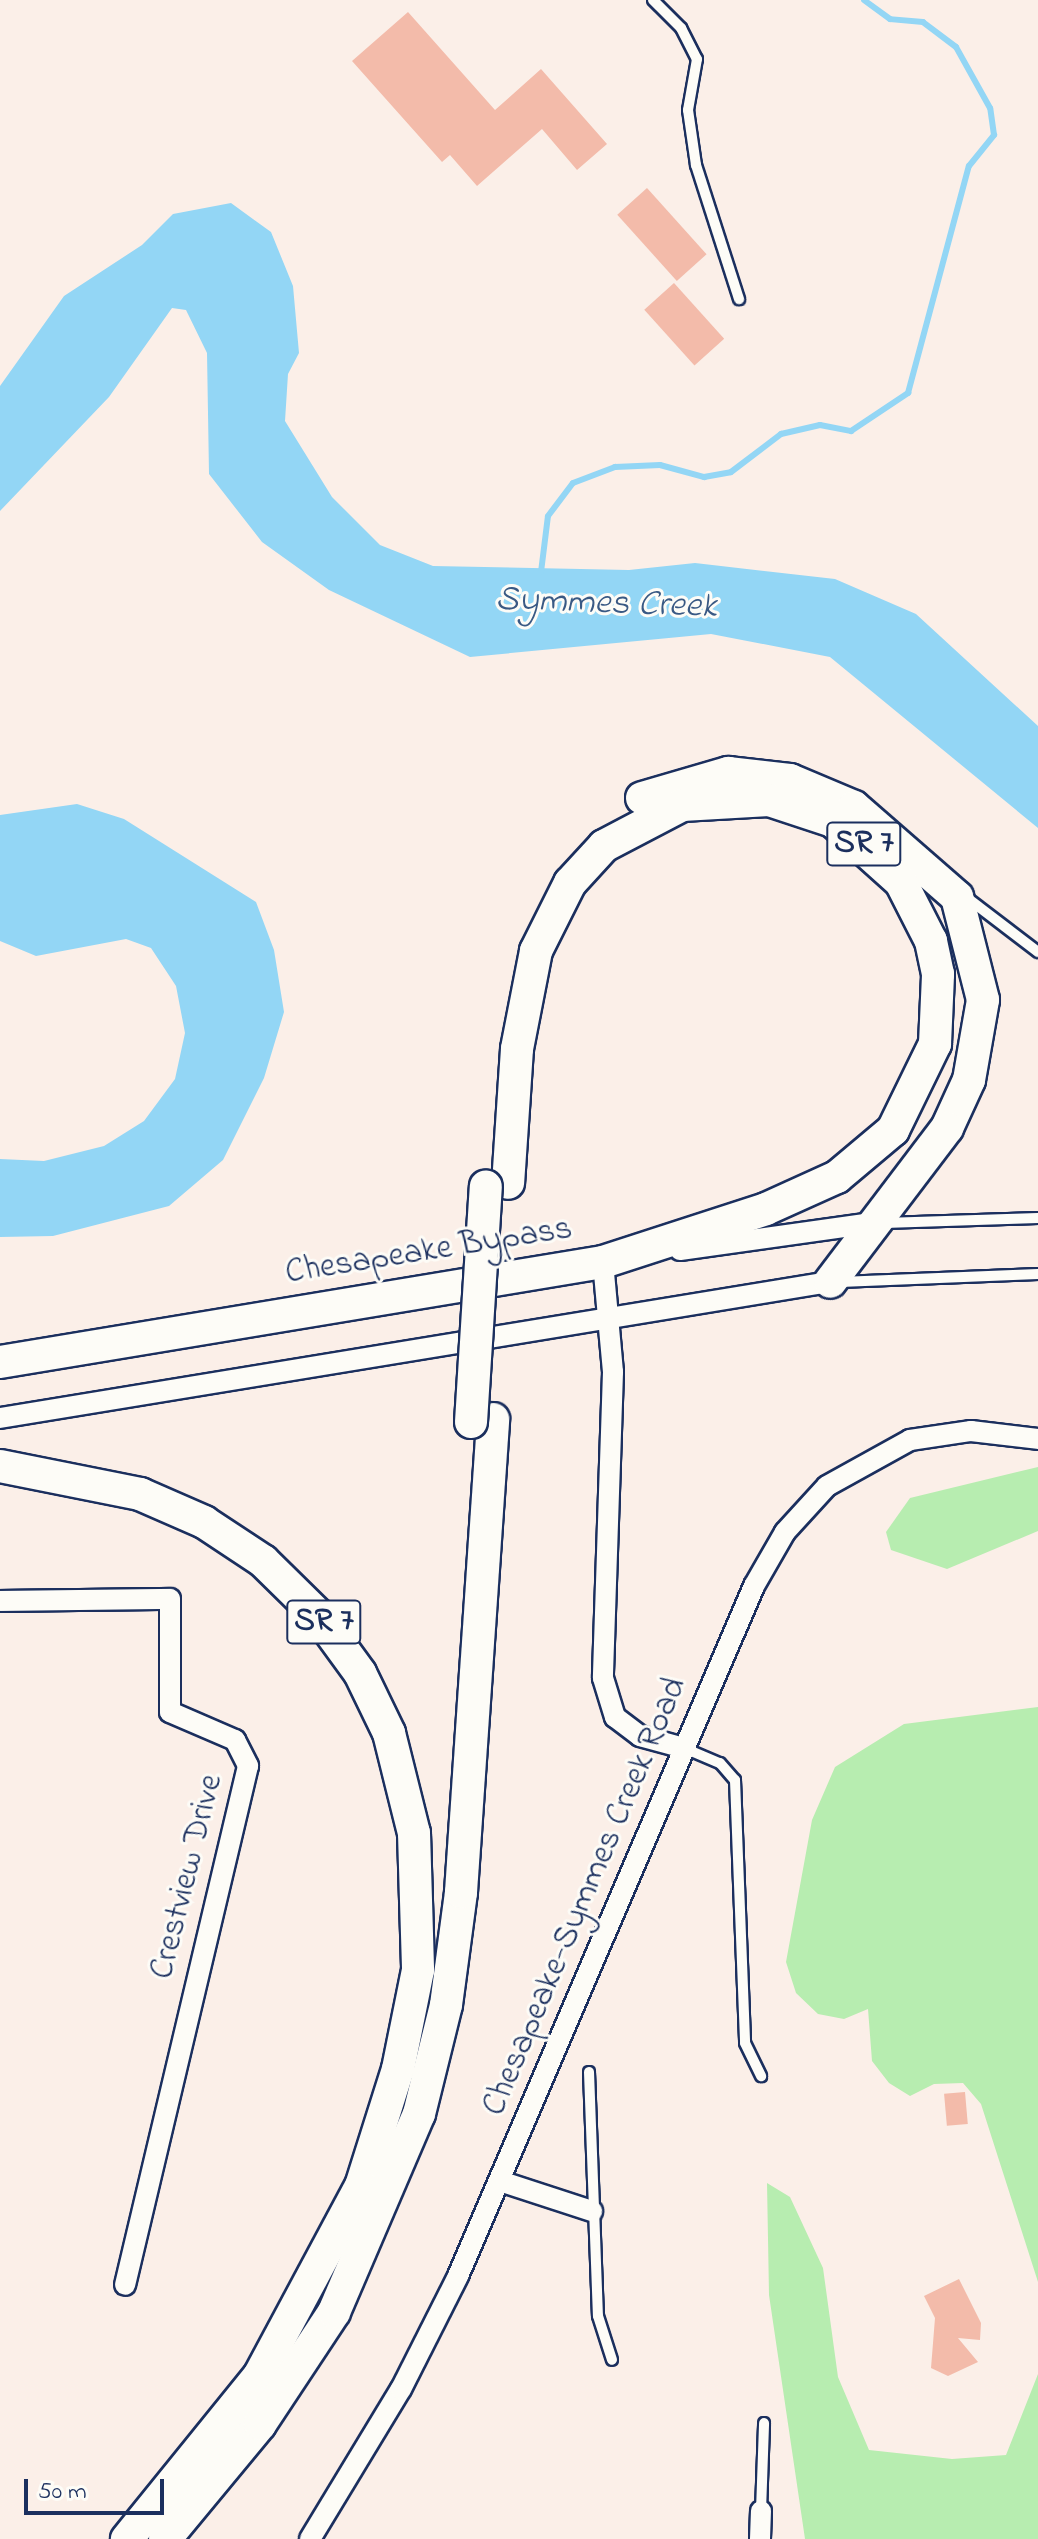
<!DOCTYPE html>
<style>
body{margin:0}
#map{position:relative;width:1038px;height:2539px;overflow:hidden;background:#fbefe8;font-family:"Indie Flower",sans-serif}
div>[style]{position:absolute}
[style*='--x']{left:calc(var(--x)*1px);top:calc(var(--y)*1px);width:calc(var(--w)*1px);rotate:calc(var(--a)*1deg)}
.green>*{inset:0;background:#b7edb0}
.water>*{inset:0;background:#93d6f5}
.stream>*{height:6px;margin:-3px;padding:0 3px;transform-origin:3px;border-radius:3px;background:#93d6f5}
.building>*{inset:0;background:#f3bbaa;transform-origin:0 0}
.roads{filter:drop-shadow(2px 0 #1b2f5e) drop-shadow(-2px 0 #1b2f5e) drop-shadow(0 2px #1b2f5e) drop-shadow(0 -2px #1b2f5e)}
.lane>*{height:10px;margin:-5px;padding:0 5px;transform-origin:5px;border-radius:5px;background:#fdfcf7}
.street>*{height:20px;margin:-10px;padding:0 10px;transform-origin:10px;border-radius:10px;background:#fdfcf7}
.primary>*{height:32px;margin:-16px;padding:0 16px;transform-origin:16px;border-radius:16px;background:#fdfcf7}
.bridges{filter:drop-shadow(2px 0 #1b2f5e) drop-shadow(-2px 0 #1b2f5e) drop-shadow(0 2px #1b2f5e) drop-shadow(0 -2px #1b2f5e)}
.primary-bridge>*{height:32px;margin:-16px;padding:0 16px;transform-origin:16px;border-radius:16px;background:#fdfcf7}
span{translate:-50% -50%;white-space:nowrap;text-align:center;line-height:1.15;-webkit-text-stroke:6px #fdfcf7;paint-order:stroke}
.shield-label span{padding:2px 6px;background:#fdfcf7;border:2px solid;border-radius:6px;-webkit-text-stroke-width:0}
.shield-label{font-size:32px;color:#1b2f5e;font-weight:700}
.street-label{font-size:34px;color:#1b2f5e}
.water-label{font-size:36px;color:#395984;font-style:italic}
.scale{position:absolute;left:24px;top:2479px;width:140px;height:36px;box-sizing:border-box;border:4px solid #1b2f5e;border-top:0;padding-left:10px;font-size:24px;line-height:28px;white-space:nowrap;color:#1b2f5e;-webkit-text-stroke:6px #fdfcf7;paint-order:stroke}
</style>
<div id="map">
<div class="green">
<div style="clip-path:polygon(1038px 1467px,1038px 1531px,947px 1569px,891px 1550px,886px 1532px,910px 1498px)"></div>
<div style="clip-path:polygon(1038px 1707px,1038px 2282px,981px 2104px,963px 2083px,934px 2084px,910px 2096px,889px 2083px,872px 2061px,868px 2009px,844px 2019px,818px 2014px,796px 1993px,786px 1962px,812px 1820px,835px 1767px,904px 1724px)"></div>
<div style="clip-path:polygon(767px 2183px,790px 2197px,823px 2268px,838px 2377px,869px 2450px,952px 2459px,1006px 2455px,1038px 2374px,1038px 2539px,805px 2539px,769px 2295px)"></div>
</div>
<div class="water">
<div style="clip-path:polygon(231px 203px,271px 232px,293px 286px,299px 353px,288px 374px,285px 421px,332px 497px,380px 545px,433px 566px,629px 570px,695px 563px,835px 579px,916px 614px,1038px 726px,1038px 828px,830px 657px,711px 634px,470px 657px,329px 590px,262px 542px,209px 474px,207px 353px,186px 310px,172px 308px,109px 397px,0 511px,0 386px,64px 296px,142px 245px,173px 214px)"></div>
<div style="clip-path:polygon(77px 804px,124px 819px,256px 902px,274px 950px,284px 1012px,264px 1078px,223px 1160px,169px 1206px,53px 1236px,0 1237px,0 1159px,44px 1161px,104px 1146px,144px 1121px,175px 1079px,185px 1033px,176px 986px,151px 948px,126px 939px,36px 956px,0 941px,0 815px)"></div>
</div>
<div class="stream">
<div style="--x:541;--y:572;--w:56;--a:-82.9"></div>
<div style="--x:548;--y:516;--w:41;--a:-52.9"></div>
<div style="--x:573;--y:483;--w:45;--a:-20.9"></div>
<div style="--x:615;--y:467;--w:45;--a:-2.5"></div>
<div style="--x:660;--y:465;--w:46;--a:15.3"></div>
<div style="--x:704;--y:477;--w:27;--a:-10"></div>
<div style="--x:731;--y:472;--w:63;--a:-37.2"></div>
<div style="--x:781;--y:434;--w:40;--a:-13"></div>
<div style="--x:820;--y:425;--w:32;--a:11"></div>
<div style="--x:851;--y:431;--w:69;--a:-33.7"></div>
<div style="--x:908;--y:393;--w:235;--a:-75"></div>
<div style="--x:969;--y:166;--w:40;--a:-51"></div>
<div style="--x:994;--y:135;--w:27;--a:-98"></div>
<div style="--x:990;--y:108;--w:70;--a:-119.1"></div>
<div style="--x:956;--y:47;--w:41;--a:-142.9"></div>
<div style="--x:923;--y:22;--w:33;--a:-175"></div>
<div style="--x:890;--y:19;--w:32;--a:-144"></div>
</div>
<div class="building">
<div style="clip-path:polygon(408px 12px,495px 110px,541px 69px,607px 144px,577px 170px,542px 129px,477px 186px,450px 155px,442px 162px,352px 61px)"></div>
<div style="left:647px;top:188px;width:89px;height:40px;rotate:48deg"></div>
<div style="left:674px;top:283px;width:75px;height:40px;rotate:48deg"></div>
<div style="left:965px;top:2092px;width:32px;height:21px;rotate:85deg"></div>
<div style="clip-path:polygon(959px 2279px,981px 2323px,980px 2340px,958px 2338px,978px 2362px,948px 2376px,931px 2368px,935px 2318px,924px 2296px)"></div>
</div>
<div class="roads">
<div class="lane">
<div style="--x:653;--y:0;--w:40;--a:45"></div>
<div style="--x:681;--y:28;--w:35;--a:63"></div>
<div style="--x:697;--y:59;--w:52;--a:100"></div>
<div style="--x:688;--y:110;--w:56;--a:81.7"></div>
<div style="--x:696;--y:165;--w:141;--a:72.2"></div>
<div style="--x:966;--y:897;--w:91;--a:37.4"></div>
<div style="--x:884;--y:1223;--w:154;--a:-1.9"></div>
<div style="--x:840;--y:1282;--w:198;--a:-2.3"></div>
<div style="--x:684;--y:1748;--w:39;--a:23"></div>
<div style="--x:720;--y:1763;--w:23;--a:49"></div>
<div style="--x:735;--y:1780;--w:263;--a:87.8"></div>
<div style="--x:745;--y:2043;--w:37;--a:64"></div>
<div style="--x:589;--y:2072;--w:244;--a:87.9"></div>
<div style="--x:598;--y:2316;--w:46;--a:72.3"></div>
<div style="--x:761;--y:2511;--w:88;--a:-88"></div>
</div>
<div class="street">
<div style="--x:680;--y:1250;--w:194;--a:-8"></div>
<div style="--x:612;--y:1260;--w:9;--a:167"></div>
<div style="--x:603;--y:1262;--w:110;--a:84.8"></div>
<div style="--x:613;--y:1372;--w:306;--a:91.9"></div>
<div style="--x:603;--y:1678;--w:41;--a:72.9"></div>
<div style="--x:615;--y:1717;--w:31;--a:37"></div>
<div style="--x:640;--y:1736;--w:46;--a:15.3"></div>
<div style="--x:0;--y:1418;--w:841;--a:-9.31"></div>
<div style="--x:0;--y:1601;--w:170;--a:-0.7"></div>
<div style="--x:170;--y:1599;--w:113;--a:90"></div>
<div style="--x:170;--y:1712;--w:71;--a:23.3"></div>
<div style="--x:235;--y:1740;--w:29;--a:63"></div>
<div style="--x:248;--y:1766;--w:533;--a:103.33"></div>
<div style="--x:500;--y:2181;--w:97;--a:18.1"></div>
<div style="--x:310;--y:2539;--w:175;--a:-58.8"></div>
<div style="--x:401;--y:2389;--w:127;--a:-63.2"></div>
<div style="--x:458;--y:2276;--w:751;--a:-66.78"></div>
<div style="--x:754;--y:1586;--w:62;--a:-60.1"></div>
<div style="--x:785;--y:1532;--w:62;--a:-47.6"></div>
<div style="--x:827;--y:1486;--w:95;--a:-29"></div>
<div style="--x:910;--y:1440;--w:62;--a:-8.4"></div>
<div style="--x:971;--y:1431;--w:67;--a:6.8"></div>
<div style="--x:760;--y:2539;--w:28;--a:-88"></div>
</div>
<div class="primary">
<div style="--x:642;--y:798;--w:90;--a:-16.2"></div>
<div style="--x:728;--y:773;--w:62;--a:6.4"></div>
<div style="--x:790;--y:780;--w:69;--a:22.9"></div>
<div style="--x:854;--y:807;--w:137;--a:41.1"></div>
<div style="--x:957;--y:897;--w:106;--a:75.8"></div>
<div style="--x:983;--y:1000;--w:81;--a:99.9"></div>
<div style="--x:969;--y:1080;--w:53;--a:114.6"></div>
<div style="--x:947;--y:1128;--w:193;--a:127.2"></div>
<div style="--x:0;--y:1362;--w:611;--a:-9.42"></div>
<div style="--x:603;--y:1262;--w:171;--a:-18"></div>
<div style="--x:766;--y:1209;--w:78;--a:-24.3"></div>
<div style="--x:837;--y:1177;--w:73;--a:-40"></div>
<div style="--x:893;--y:1130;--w:96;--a:-64"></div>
<div style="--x:935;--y:1044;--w:70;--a:-87.5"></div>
<div style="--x:938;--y:974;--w:34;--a:-102"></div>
<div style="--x:931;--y:941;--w:66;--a:-117"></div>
<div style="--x:901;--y:882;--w:91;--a:-138.1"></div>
<div style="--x:833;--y:821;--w:67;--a:-161.8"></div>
<div style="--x:769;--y:800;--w:87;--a:176.7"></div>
<div style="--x:682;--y:805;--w:88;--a:152.3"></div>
<div style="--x:604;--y:846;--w:50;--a:132.6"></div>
<div style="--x:570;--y:883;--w:76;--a:116.6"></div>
<div style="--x:536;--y:951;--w:100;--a:101"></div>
<div style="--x:517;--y:1049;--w:134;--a:93.8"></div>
<div style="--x:0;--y:1466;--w:143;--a:11.3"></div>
<div style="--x:140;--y:1494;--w:70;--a:23.6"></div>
<div style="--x:204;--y:1522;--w:71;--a:33.5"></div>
<div style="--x:263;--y:1561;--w:76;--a:44.5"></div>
<div style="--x:317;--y:1614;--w:73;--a:53.9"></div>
<div style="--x:360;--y:1673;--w:67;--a:64.2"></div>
<div style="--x:389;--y:1733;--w:103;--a:76"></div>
<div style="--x:414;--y:1833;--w:137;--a:88.3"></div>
<div style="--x:418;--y:1970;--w:101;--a:101.4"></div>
<div style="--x:398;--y:2069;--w:123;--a:107.5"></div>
<div style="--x:361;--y:2186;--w:216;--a:118.2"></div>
<div style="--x:259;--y:2376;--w:210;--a:129"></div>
<div style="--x:165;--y:2539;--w:149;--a:-50.4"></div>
<div style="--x:260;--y:2424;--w:134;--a:-56.5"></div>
<div style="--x:334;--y:2312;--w:215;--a:-66.8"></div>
<div style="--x:419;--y:2114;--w:112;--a:-76.1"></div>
<div style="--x:446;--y:2005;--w:114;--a:-82.4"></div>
<div style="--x:461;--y:1892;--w:474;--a:-86.1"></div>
</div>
</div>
<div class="bridges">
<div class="primary-bridge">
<div style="--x:471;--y:1422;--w:236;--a:-86.4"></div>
</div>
</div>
<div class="shield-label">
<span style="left:864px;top:844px">SR 7</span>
<span style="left:324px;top:1622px">SR 7</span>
</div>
<div class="street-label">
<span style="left:429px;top:1252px;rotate:-9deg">Chesapeake Bypass</span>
<span style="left:188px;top:1877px;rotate:-76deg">Crestview Drive</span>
<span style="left:586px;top:1897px;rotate:-67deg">Chesapeake-Symmes Creek Road</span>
</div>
<div class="water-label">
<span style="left:606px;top:604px;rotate:2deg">Symmes Creek</span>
</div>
<div class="scale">50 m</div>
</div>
